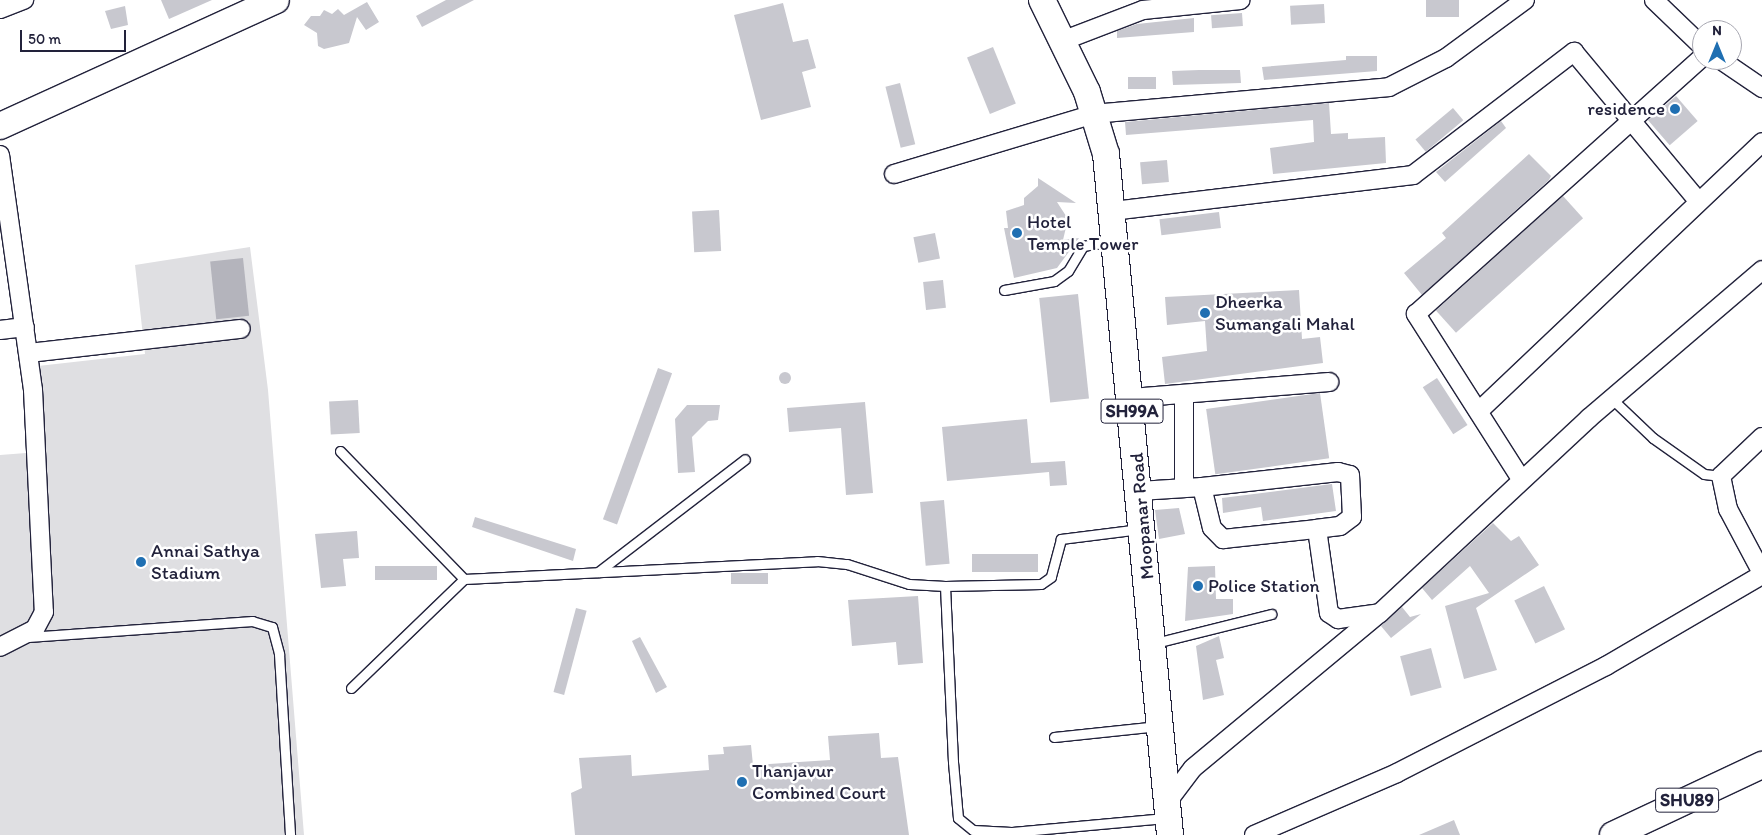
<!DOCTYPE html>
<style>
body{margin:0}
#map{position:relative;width:1762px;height:835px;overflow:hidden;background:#fff;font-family:Itim,sans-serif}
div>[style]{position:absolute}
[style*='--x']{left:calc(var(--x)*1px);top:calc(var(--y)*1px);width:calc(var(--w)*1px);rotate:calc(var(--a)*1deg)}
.green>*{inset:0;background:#dfdfe2}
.water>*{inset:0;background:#b4b4bc;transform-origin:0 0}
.building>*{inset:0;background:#c8c8cf;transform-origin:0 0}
.round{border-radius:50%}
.roads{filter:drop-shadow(1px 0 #22223b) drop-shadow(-1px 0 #22223b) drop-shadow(0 1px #22223b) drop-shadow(0 -1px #22223b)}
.lane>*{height:9px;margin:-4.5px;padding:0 4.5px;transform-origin:4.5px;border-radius:4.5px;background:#fff}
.street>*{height:18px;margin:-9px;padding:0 9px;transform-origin:9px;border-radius:9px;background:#fff}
.primary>*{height:26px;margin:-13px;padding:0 13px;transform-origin:13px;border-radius:13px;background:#fff}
.dots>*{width:14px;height:14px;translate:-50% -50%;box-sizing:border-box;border:2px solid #fff;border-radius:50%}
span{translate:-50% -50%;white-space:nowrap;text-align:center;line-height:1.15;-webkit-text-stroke:5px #fff;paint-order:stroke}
.shield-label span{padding:1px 4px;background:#fff;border:1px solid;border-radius:4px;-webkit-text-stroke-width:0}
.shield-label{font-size:18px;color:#22223b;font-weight:700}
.poi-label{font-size:19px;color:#22223b}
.right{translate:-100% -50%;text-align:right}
.left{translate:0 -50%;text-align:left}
.street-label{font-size:19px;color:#22223b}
.north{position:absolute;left:1692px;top:20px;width:50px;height:50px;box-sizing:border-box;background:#fff;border:1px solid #a7a7b1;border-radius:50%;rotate:0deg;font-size:14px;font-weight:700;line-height:20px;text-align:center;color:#22223b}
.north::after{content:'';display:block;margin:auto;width:18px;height:22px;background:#1f6fb2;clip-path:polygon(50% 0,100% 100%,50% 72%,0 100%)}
.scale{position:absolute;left:20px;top:30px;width:106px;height:22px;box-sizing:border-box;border:2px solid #22223b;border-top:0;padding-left:6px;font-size:15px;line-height:18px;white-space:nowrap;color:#22223b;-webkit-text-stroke:4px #fff;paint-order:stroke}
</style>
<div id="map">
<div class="green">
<div style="clip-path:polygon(250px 247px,268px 390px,304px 835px,0 835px,0 455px,39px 452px,38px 366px,145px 354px,135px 265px)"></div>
</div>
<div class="water">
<div style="left:243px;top:258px;width:58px;height:33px;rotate:84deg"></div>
</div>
<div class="building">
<div style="clip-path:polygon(161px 0,212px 0,169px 19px)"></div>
<div style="clip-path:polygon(446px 0,474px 0,422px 27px,416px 16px)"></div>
<div style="left:1426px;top:0;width:33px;height:17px"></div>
<div style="clip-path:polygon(367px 2px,379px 22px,366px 30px,357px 17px,349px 43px,324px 49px,318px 46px,317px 33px,304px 25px,311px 16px,320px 16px,324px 10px,332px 14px,338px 9px,344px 15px)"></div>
<div style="clip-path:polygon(783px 3px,793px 42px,808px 39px,816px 68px,802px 72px,811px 107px,761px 120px,734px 15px)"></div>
<div style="left:1324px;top:4px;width:19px;height:34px;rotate:87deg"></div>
<div style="clip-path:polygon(125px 6px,128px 25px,111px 29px,105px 11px)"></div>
<div style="left:1242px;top:13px;width:13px;height:31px;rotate:86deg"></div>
<div style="clip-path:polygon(1194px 18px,1194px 32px,1117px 38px,1117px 31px,1137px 24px)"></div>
<div style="left:993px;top:47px;width:61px;height:28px;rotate:68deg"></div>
<div style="clip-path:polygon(1346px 56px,1377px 56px,1377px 71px,1264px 80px,1262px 67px,1346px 60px)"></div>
<div style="clip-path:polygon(1199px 70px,1240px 70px,1241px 83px,1173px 85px,1172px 71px)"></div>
<div style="left:1156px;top:77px;width:12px;height:28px;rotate:90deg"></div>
<div style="left:900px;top:83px;width:63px;height:15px;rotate:76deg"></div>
<div style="left:1676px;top:96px;width:33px;height:37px;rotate:49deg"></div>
<div style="clip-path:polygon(1329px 103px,1331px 134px,1348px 133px,1348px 139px,1385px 137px,1386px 163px,1273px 174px,1270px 148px,1314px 142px,1313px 120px,1126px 135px,1125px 122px)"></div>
<div style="left:1453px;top:108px;width:16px;height:49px;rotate:50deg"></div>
<div style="clip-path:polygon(1501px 121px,1506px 128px,1445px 182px,1436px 172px)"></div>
<div style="clip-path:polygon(1529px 154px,1551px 176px,1549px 180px,1422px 295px,1404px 273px,1446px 238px,1442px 233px)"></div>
<div style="left:1167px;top:160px;width:22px;height:27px;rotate:85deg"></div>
<div style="clip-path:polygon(1038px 178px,1076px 203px,1057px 202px,1068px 219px,1063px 240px,1079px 238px,1057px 268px,1014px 278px,1004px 228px,1008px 228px,1006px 211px,1024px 205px,1024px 198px,1038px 186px)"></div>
<div style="left:1563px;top:196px;width:30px;height:171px;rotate:48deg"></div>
<div style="left:719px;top:210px;width:41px;height:27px;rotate:87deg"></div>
<div style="left:1219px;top:212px;width:16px;height:60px;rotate:83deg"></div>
<div style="left:935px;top:233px;width:26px;height:22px;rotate:79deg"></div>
<div style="left:943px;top:280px;width:28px;height:20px;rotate:84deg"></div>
<div style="clip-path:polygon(1299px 290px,1302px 339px,1320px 337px,1323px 363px,1165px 384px,1162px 357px,1207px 351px,1205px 321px,1167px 325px,1165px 297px)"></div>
<div style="left:1078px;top:294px;width:105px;height:39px;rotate:84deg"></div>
<div style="left:658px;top:368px;width:15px;height:161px;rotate:20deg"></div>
<div class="round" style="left:779px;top:372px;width:12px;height:12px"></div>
<div style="left:1437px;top:378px;width:56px;height:17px;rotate:57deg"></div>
<div style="left:1320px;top:393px;width:66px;height:115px;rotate:82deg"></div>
<div style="left:358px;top:400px;width:33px;height:29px;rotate:87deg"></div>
<div style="clip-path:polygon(865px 402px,873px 493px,846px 495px,841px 428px,789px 432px,787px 408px)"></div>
<div style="clip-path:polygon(687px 405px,720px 405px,718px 420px,708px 421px,692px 437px,695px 472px,678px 473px,675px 419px)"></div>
<div style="clip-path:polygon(1027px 419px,1031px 463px,1065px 461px,1067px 485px,1050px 486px,1049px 472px,947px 481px,942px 427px)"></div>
<div style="clip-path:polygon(1332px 484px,1336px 511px,1263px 521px,1261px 507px,1223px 513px,1222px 498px)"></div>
<div style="left:944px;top:500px;width:64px;height:24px;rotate:85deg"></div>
<div style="clip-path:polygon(1179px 508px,1185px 534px,1159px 539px,1155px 510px)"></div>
<div style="clip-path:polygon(475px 517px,576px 549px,573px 561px,472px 527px)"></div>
<div style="clip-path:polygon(1493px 523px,1511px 541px,1519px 536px,1539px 565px,1476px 608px,1497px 670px,1464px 679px,1445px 606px,1489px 593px,1470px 566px,1432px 600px,1422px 588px)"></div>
<div style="clip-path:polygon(357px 531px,359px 558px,343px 559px,346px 586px,321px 588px,315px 534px)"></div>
<div style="left:1038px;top:554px;width:18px;height:66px;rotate:90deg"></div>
<div style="left:437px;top:566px;width:14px;height:62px;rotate:90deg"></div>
<div style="clip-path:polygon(1215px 566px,1216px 599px,1233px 599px,1233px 614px,1185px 621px,1188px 567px)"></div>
<div style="left:768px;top:573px;width:11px;height:37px;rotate:90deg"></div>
<div style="left:1544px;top:586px;width:48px;height:33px;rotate:64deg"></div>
<div style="clip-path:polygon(918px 596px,923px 663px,898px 665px,896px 642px,852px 646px,848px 600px)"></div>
<div style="clip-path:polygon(1402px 607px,1410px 617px,1421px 614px,1391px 638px,1381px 626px)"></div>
<div style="left:576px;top:608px;width:11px;height:87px;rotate:15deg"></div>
<div style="clip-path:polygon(1219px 636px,1224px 658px,1216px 660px,1224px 695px,1203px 700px,1196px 646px)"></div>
<div style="clip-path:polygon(640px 637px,667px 687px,656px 693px,632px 641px)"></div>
<div style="left:1431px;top:648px;width:41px;height:32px;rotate:75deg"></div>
<div style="clip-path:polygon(879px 733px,881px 758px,898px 757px,909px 835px,575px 835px,571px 793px,582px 788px,579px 758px,631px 755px,632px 776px,709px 770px,708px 755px,724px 754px,723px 747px,751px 745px,753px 765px,830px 760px,828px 736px)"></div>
<div style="clip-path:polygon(1454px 820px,1460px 835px,1419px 835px)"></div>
</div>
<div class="roads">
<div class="lane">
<div style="--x:1004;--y:290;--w:51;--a:-10.2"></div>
<div style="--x:1054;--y:281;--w:17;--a:-36"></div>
<div style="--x:1068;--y:271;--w:29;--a:-59"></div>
<div style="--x:1083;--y:246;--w:29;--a:-10"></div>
<div style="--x:1611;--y:398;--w:58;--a:43.6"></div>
<div style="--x:1653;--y:438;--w:62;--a:35.2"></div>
<div style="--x:1704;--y:474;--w:17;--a:7"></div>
<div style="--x:340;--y:451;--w:178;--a:45.9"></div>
<div style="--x:1140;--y:529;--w:80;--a:172.8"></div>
<div style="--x:1061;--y:539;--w:39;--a:105"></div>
<div style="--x:1051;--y:577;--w:12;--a:145"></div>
<div style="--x:1041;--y:584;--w:96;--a:178.8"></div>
<div style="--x:945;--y:586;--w:176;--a:87.4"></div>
<div style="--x:953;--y:762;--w:56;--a:84.9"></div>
<div style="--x:958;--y:818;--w:19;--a:39"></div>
<div style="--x:973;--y:830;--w:38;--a:3"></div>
<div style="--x:1011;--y:832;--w:156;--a:-5.2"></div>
<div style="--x:598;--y:572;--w:185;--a:-37.5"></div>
<div style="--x:28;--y:637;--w:225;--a:-4.1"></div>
<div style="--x:252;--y:621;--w:21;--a:17"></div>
<div style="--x:272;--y:627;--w:28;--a:75"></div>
<div style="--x:279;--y:654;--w:181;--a:86.5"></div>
<div style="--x:1155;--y:643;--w:120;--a:-14"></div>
<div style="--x:351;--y:688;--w:157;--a:-44"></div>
<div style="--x:464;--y:579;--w:353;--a:-2.9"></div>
<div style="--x:817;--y:561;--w:30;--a:6"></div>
<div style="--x:847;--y:564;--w:65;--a:17.9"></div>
<div style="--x:909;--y:584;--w:36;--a:3"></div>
<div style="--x:1054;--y:737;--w:105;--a:-6"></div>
</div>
<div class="street">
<div style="--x:1654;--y:0;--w:66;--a:43.8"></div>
<div style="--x:0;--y:9;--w:26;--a:-21"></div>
<div style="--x:1062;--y:41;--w:87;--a:-20.9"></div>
<div style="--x:1143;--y:10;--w:98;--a:-5.9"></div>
<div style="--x:1721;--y:60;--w:50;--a:34.3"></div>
<div style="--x:0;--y:155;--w:237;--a:82"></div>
<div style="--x:33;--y:390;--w:222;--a:87.2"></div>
<div style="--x:44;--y:612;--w:19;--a:118"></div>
<div style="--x:35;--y:629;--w:39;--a:153"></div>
<div style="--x:894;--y:174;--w:209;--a:-16.7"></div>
<div style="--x:1094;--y:114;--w:296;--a:-5.2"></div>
<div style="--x:1389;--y:87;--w:64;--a:-27"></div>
<div style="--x:1446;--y:58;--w:98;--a:-36.3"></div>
<div style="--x:1112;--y:211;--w:303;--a:-6.8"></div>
<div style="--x:1413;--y:175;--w:203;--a:-37.4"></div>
<div style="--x:1574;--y:52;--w:195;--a:50.2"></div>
<div style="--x:0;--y:330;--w:25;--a:-7"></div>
<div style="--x:29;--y:353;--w:213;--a:-6.5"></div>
<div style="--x:1184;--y:397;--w:91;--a:90"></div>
<div style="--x:1131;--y:398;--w:199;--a:-4.6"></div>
<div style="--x:1480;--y:410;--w:389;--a:-43.5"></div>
<div style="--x:1762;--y:437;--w:57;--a:136.4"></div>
<div style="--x:1721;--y:476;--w:34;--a:78"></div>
<div style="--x:1728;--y:509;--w:72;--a:62"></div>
<div style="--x:1521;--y:479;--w:196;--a:-122.5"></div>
<div style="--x:1416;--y:314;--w:385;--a:-41.9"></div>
<div style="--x:1202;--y:487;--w:137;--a:-6.3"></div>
<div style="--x:1338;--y:472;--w:12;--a:14"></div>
<div style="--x:1350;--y:475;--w:42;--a:87.3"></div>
<div style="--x:1352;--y:517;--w:15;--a:143"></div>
<div style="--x:1340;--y:526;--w:23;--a:173"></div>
<div style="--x:1139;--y:491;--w:63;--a:-3.6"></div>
<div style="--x:1202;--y:487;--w:42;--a:76.3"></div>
<div style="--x:1212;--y:528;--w:16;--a:45"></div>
<div style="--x:1223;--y:539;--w:95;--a:-6.1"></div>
<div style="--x:1317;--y:529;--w:85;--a:81.9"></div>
<div style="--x:1329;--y:613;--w:11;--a:34"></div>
<div style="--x:1338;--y:619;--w:42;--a:-8.1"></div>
<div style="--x:1168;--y:801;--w:41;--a:-52.9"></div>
<div style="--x:1193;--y:768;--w:243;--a:-39.7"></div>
<div style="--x:1380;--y:613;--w:286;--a:-43"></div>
<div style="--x:1589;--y:418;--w:228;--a:-40.5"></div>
<div style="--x:1254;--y:835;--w:156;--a:-23.4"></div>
<div style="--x:1397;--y:773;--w:235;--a:-27.1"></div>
<div style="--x:1606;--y:666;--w:181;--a:-30.3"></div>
</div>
<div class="primary">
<div style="--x:1042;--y:0;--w:102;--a:63.9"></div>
<div style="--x:1087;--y:92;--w:65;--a:73"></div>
<div style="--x:1106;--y:154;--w:684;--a:84.63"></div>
<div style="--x:0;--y:126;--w:303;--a:-24.5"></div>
<div style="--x:1613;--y:835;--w:165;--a:-25.2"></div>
</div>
</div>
<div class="dots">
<div style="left:1675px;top:109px;background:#1f6fb2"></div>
<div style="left:1017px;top:233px;background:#1f6fb2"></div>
<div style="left:1205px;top:313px;background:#1f6fb2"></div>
<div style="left:141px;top:562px;background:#1f6fb2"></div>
<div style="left:1198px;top:586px;background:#1f6fb2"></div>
<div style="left:742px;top:782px;background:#1f6fb2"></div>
</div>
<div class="shield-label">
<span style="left:1132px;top:411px">SH99A</span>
<span style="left:1687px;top:800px">SHU89</span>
</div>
<div class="poi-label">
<span class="right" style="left:1665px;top:109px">residence</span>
<span class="left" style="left:1027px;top:233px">Hotel<br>Temple Tower</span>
<span class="left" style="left:1215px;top:313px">Dheerka<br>Sumangali Mahal</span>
<span class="left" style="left:151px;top:562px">Annai Sathya<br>Stadium</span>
<span class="left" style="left:1208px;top:586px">Police Station</span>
<span class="left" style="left:752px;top:782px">Thanjavur<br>Combined Court</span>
</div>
<div class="street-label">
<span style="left:1142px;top:516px;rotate:-95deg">Moopanar Road</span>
</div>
<div class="north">N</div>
<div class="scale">50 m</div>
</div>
